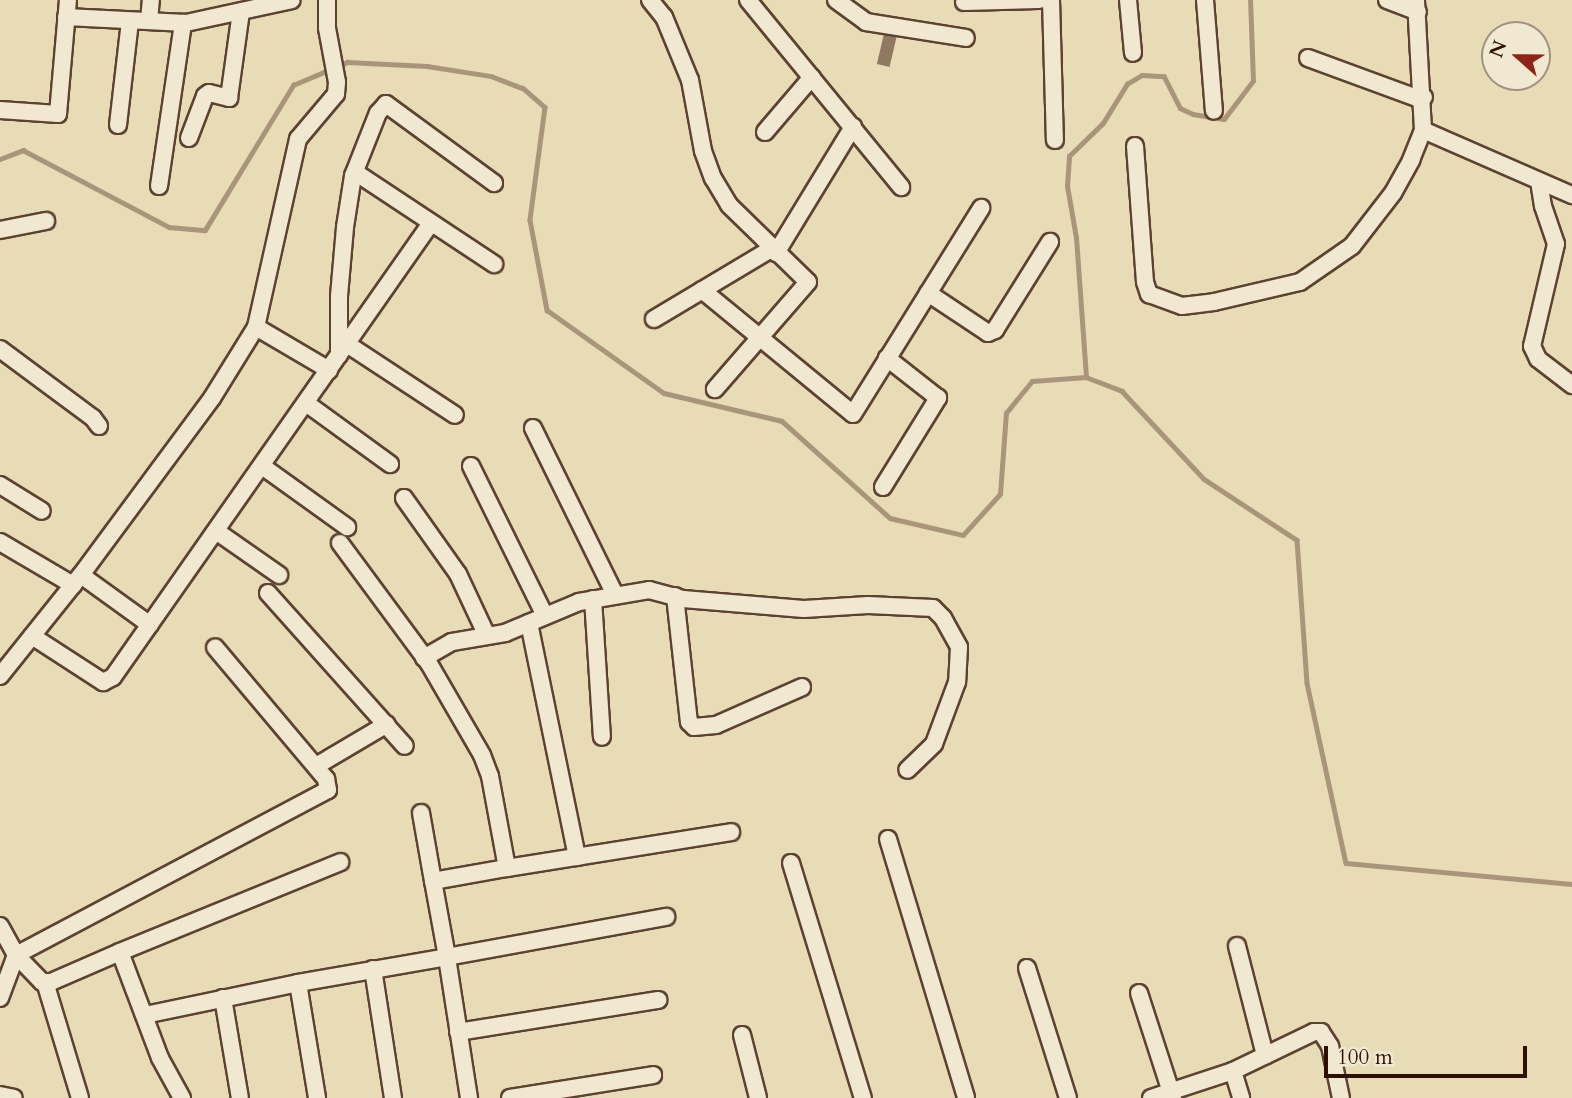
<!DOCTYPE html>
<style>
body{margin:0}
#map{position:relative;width:1572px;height:1098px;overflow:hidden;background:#e8dcb7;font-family:Cardo,serif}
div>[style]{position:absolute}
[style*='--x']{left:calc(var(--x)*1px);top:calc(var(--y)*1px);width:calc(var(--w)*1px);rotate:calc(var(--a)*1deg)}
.stream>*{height:4.5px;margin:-2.25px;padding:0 2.25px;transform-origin:2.25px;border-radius:2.25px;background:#a9967a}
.building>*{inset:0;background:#8f7a61;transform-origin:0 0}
.roads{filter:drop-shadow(2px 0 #5d4231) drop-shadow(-2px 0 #5d4231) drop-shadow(0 2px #5d4231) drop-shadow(0 -2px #5d4231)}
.minor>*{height:16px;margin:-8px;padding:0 8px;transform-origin:8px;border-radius:8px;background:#f0e8d0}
span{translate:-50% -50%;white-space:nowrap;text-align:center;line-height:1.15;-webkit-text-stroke:7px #f0e8d0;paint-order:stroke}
.north{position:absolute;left:1481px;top:21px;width:70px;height:70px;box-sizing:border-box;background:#f0e8d0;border:2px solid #a3917e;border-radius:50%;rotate:291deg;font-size:19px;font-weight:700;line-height:28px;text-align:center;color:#2f0f04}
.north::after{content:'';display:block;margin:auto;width:24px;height:32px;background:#8f2418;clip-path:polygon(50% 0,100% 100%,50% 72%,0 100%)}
.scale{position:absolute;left:1324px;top:1046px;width:203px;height:32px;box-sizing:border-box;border:4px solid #2f0f04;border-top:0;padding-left:9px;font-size:21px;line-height:24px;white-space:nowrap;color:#2f0f04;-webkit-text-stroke:5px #f0e8d0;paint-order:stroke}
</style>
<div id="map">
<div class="stream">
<div style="--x:339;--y:66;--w:9;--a:-27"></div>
<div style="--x:347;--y:62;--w:80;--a:2.9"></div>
<div style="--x:427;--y:66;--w:65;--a:8.9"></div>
<div style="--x:491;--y:76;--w:34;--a:21"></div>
<div style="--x:523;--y:88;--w:29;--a:41"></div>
<div style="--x:545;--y:107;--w:114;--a:97.6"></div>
<div style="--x:530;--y:220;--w:92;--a:79.3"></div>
<div style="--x:547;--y:310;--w:143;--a:35.4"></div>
<div style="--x:664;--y:393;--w:121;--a:13.3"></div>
<div style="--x:782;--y:421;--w:145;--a:41.9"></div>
<div style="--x:890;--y:518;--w:75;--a:13.1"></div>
<div style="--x:963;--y:535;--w:55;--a:-47.9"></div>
<div style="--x:1000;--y:494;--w:81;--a:-85.8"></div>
<div style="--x:1006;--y:413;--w:41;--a:-50.9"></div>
<div style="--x:1032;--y:381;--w:54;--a:-4.2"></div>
<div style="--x:1086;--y:377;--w:39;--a:21"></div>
<div style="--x:1122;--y:391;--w:120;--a:47"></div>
<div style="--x:1204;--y:479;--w:111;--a:33.3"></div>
<div style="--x:1297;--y:540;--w:143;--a:86"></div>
<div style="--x:1307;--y:683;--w:184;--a:77.8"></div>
<div style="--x:1346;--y:863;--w:227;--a:5.3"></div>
<div style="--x:0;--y:159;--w:25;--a:-21"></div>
<div style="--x:23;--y:150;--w:165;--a:27.8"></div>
<div style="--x:169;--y:227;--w:36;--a:5"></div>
<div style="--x:205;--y:230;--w:170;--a:-58.7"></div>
<div style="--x:293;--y:85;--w:41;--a:-22.8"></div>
<div style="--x:1086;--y:377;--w:139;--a:-94.1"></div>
<div style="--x:1076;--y:238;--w:53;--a:-99.8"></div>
<div style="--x:1067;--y:186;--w:30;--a:-86"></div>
<div style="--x:1069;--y:156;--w:47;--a:-44.1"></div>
<div style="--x:1103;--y:123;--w:46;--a:-58.4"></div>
<div style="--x:1127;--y:84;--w:17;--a:-31"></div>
<div style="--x:1142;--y:75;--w:22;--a:3"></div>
<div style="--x:1164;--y:76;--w:36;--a:63"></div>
<div style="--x:1180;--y:108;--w:14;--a:25"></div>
<div style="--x:1193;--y:114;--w:31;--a:9"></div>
<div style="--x:1224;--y:119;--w:48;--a:-52.7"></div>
<div style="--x:1253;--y:81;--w:81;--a:-92.1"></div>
</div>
<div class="building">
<div style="left:885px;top:29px;width:13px;height:36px;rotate:13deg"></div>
</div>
<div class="roads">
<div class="minor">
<div style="--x:650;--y:0;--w:22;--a:51"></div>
<div style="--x:664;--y:17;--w:68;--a:67.6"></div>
<div style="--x:690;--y:80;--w:72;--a:79.6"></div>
<div style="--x:703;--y:151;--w:29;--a:70"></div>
<div style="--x:713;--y:178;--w:31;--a:59"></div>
<div style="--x:729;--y:205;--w:110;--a:44.3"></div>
<div style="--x:808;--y:282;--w:142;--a:131"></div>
<div style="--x:748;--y:0;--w:242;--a:50.7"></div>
<div style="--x:836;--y:0;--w:37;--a:36"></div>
<div style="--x:866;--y:22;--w:101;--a:9.1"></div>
<div style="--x:1051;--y:0;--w:140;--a:88.4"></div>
<div style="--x:1128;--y:0;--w:53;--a:84.6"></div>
<div style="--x:1205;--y:0;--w:111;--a:85.4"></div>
<div style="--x:1387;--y:0;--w:33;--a:21"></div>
<div style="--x:964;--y:2;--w:75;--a:-1.5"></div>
<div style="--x:66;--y:17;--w:120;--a:2.9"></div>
<div style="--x:186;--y:23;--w:108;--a:-12.2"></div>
<div style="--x:149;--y:21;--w:21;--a:-85"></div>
<div style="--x:1308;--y:58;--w:116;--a:20.2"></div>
<div style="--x:1417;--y:98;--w:7;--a:-8"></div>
<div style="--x:0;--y:110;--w:58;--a:3.9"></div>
<div style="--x:58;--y:114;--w:114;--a:-85"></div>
<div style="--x:118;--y:125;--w:104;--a:-83.4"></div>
<div style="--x:1423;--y:130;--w:163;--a:23.6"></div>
<div style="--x:765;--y:132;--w:72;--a:-49.5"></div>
<div style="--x:189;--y:138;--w:45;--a:-69.1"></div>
<div style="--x:205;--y:96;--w:5;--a:-37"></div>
<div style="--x:209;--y:93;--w:21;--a:14"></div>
<div style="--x:229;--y:98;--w:87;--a:-82.1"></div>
<div style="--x:1135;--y:146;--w:136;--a:85.8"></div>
<div style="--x:1145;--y:282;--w:13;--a:72"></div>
<div style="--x:1149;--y:294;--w:35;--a:20"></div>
<div style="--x:1182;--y:306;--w:32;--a:-7"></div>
<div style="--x:1214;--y:302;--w:88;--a:-13.1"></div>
<div style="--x:1300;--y:282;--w:63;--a:-34.7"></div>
<div style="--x:1352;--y:246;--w:67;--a:-52.3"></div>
<div style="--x:1393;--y:193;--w:38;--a:-61"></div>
<div style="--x:1411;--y:160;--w:32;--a:-68"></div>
<div style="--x:1423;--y:130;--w:130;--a:-93.1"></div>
<div style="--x:355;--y:172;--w:167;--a:33.5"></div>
<div style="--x:1539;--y:181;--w:25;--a:81"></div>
<div style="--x:1543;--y:206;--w:40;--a:71.1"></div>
<div style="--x:1556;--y:244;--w:105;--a:103.2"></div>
<div style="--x:1532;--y:346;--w:14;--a:65"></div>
<div style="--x:1538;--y:359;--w:43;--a:37.4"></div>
<div style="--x:159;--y:186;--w:165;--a:-81.6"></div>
<div style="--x:0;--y:230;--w:47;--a:-11.1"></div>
<div style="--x:776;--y:253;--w:148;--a:-58.6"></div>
<div style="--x:702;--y:290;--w:195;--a:39.4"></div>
<div style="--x:853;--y:414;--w:243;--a:-58.1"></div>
<div style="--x:928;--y:293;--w:72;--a:33.7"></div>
<div style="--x:988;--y:333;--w:8;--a:-23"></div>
<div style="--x:995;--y:330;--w:104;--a:-58"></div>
<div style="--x:654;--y:319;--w:136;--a:-30.9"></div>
<div style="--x:256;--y:327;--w:85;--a:30.5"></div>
<div style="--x:347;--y:344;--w:129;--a:33.3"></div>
<div style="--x:0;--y:349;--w:116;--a:36.6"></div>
<div style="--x:93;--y:418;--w:10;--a:53"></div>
<div style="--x:339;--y:355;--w:59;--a:-90"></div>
<div style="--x:339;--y:296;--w:69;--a:-85"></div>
<div style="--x:345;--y:227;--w:52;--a:-81.1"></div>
<div style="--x:353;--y:176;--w:68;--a:-68.4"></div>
<div style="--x:378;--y:113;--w:12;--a:-48"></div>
<div style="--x:386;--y:104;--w:134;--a:36.2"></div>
<div style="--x:306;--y:403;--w:104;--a:36"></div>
<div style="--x:533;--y:428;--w:186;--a:63.8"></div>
<div style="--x:262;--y:466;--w:105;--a:35.7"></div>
<div style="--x:471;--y:466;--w:167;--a:63.7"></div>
<div style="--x:0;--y:485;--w:49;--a:31.8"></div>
<div style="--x:883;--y:487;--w:105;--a:-58.3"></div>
<div style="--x:938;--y:398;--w:65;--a:-141.9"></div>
<div style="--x:404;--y:498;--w:93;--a:54.6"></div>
<div style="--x:458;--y:574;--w:68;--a:64.9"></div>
<div style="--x:216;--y:531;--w:77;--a:34.9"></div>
<div style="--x:0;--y:542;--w:85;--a:30.5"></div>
<div style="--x:81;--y:575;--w:85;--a:35.9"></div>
<div style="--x:268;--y:593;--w:205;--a:48.2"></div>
<div style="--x:675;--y:596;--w:127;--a:83.7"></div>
<div style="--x:689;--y:722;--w:7;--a:45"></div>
<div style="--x:694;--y:727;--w:22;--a:-5"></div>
<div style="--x:716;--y:725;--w:94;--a:-23.8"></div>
<div style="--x:593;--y:599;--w:138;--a:86.3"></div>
<div style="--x:529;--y:623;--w:239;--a:78.4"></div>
<div style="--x:32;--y:636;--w:85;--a:32.9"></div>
<div style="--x:103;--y:682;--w:11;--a:-27"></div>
<div style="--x:113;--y:677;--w:554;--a:-54.99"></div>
<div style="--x:424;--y:658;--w:32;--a:-30"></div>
<div style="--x:452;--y:642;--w:54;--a:-9.6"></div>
<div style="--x:505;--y:633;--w:80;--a:-22.7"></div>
<div style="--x:579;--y:602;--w:71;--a:-9.7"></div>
<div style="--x:649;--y:590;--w:35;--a:15"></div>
<div style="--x:683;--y:599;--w:121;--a:4.7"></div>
<div style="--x:804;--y:609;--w:64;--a:-3.6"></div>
<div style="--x:868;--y:605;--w:65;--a:2.6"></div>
<div style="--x:933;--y:608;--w:14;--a:45"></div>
<div style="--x:943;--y:618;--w:33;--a:61"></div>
<div style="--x:959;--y:647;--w:35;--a:93"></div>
<div style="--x:957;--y:682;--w:66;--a:110.4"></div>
<div style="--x:934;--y:744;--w:37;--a:136"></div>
<div style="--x:0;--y:676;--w:129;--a:-51.3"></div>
<div style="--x:81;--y:575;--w:220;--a:-53.5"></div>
<div style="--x:212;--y:398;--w:84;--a:-58.2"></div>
<div style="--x:256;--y:327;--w:193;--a:-77.4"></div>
<div style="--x:298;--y:139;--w:59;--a:-49.8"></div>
<div style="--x:336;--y:94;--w:12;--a:-85"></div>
<div style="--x:337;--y:82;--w:55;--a:-100.5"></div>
<div style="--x:327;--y:28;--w:28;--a:-90"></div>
<div style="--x:316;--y:766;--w:82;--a:-30.6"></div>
<div style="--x:421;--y:813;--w:69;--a:80"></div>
<div style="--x:888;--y:839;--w:270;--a:73.2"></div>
<div style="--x:791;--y:863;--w:246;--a:73"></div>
<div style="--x:507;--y:868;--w:227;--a:-9.1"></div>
<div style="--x:0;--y:926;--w:33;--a:61"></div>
<div style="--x:16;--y:955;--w:37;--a:46"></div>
<div style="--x:42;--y:982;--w:9;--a:0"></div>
<div style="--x:51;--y:982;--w:75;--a:-23.5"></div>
<div style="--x:120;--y:952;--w:113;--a:69.3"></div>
<div style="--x:160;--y:1058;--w:46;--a:61.2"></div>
<div style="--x:1237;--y:946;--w:113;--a:75.6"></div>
<div style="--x:120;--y:952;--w:238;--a:-22.2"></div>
<div style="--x:1027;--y:968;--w:136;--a:72.5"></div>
<div style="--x:373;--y:969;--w:131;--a:81.2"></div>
<div style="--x:45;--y:982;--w:121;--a:73.2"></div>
<div style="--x:298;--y:983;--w:117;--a:80.6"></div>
<div style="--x:1139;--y:993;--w:110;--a:72.1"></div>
<div style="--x:0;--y:998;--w:46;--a:-69.6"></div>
<div style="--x:16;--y:955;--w:353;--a:-27.9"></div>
<div style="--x:328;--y:790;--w:11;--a:-100"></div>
<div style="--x:326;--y:779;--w:172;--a:-130.1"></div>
<div style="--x:223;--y:998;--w:101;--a:80.4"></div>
<div style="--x:145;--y:1015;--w:156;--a:-11.8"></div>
<div style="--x:298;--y:983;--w:151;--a:-9.9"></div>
<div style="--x:447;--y:957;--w:77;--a:-100.4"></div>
<div style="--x:433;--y:881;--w:75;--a:-10"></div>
<div style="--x:507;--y:868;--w:94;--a:-100.5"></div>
<div style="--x:490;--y:776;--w:22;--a:-111"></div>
<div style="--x:482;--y:755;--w:108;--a:-120.1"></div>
<div style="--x:428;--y:662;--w:148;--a:-126.5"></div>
<div style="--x:458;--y:1032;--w:203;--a:-9.1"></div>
<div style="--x:742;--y:1035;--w:65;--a:75.7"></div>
<div style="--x:1233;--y:1071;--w:28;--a:73"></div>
<div style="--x:0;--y:1095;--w:14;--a:12"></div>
<div style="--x:469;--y:1098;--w:143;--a:-98.9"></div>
<div style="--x:447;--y:957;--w:223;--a:-10.4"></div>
<div style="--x:510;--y:1098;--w:145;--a:-9.1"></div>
<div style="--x:1151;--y:1098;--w:86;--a:-18.2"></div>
<div style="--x:1233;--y:1071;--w:90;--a:-25.7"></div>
<div style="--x:1314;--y:1032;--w:7;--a:0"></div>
<div style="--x:1321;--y:1032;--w:17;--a:57"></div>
<div style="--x:1330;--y:1046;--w:53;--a:78.1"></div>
</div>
</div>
<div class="north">N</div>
<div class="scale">100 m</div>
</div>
